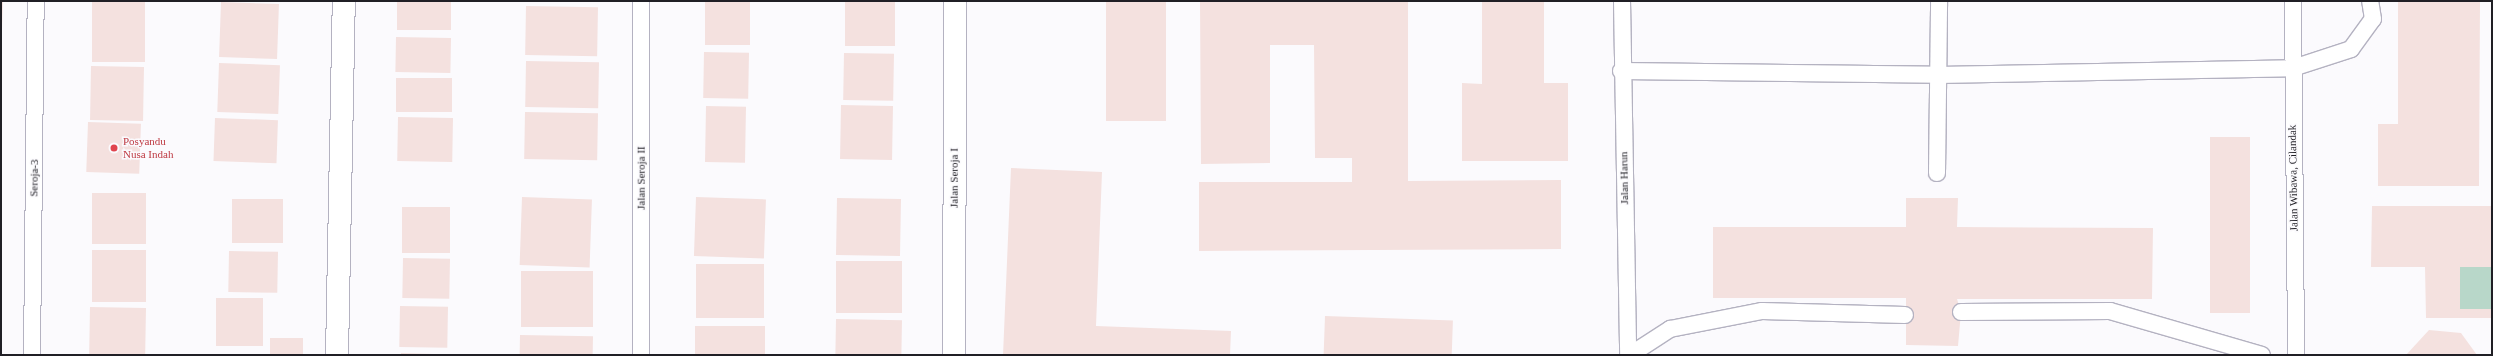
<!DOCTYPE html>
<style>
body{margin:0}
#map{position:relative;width:2493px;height:356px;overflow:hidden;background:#fbfafd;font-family:"Times New Roman",serif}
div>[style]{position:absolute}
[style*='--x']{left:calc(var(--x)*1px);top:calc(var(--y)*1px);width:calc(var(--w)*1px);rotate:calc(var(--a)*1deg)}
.green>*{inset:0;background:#b8d7c9;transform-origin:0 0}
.building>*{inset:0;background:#f4e1df;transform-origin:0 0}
.roads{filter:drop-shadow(1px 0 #b4b2c1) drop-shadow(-1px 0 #b4b2c1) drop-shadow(0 1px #b4b2c1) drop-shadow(0 -1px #b4b2c1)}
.lane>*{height:16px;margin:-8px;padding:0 8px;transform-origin:8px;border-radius:8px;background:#fff}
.street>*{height:22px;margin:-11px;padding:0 11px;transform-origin:11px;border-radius:11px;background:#fff}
.dots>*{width:11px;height:11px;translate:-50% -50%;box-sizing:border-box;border:2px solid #fbfafd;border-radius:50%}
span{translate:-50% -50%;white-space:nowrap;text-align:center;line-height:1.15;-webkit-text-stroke:3px #fbfafd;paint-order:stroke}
.health-label{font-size:11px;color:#be3a42}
.left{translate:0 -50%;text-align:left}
.street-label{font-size:11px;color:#201f25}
.frame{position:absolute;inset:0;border:2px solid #201f25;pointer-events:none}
</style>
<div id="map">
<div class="green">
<div style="left:2460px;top:267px;width:32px;height:42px"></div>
</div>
<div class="building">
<div style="clip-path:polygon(1px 1px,3px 1px,2px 29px,1px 29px)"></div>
<div style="left:92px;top:1px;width:53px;height:61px"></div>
<div style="left:397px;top:1px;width:54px;height:29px"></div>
<div style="left:845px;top:1px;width:50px;height:45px"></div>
<div style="left:1106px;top:1px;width:60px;height:120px"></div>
<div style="clip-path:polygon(1200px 1px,1408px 1px,1408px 181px,1561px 180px,1561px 249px,1199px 251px,1199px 182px,1352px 182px,1352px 158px,1315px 158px,1314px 45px,1270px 45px,1270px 163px,1201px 164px)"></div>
<div style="clip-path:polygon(1482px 1px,1544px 1px,1544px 83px,1568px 83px,1568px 161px,1462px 161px,1462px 83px,1482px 84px)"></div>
<div style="clip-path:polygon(2398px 1px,2480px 1px,2479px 186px,2378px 186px,2378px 124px,2398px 124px)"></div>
<div style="left:221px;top:2px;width:58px;height:55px;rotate:2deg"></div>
<div style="left:705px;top:2px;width:45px;height:43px"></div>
<div style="left:526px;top:6px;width:72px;height:49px;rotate:1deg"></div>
<div style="left:396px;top:37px;width:55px;height:35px;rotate:1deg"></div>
<div style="left:704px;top:52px;width:45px;height:46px;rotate:1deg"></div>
<div style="left:844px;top:53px;width:50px;height:47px;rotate:1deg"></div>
<div style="left:526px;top:61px;width:73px;height:46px;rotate:1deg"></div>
<div style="left:219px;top:63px;width:61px;height:49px;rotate:2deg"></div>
<div style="left:91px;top:66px;width:53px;height:54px;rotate:1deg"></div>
<div style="left:396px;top:78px;width:56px;height:34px"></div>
<div style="left:841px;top:105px;width:52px;height:54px;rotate:1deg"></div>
<div style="left:706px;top:106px;width:40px;height:56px;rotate:1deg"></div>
<div style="left:525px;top:112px;width:73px;height:47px;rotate:1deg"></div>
<div style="left:398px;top:117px;width:55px;height:44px;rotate:1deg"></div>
<div style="left:215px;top:118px;width:63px;height:43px;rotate:2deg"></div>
<div style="left:88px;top:122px;width:53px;height:50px;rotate:2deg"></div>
<div style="left:2210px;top:137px;width:40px;height:176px"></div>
<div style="clip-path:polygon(1011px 168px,1102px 172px,1096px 326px,1231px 331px,1230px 355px,1003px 355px)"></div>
<div style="left:92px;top:193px;width:54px;height:51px"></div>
<div style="left:522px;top:197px;width:70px;height:68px;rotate:2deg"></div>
<div style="left:696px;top:197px;width:70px;height:59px;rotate:2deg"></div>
<div style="left:837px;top:198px;width:64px;height:57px;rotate:1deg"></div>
<div style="clip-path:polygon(1906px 198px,1958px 198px,1957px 227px,2153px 228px,2152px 299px,1957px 299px,1961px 312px,1958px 346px,1906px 345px,1906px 298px,1713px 298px,1713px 227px,1906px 227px)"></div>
<div style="left:232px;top:199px;width:51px;height:44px"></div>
<div style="clip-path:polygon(2372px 206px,2492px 206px,2492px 267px,2460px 267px,2460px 309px,2492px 309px,2492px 318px,2426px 318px,2425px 267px,2371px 267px)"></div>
<div style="left:402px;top:207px;width:48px;height:46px"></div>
<div style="left:92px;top:250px;width:54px;height:52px"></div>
<div style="left:229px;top:251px;width:49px;height:41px;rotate:1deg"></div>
<div style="left:403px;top:258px;width:47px;height:40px;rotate:1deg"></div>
<div style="left:836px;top:261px;width:66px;height:52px"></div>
<div style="left:696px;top:264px;width:68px;height:54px"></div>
<div style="left:521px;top:271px;width:72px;height:56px"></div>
<div style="left:216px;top:298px;width:47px;height:48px"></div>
<div style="left:400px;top:306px;width:48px;height:41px;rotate:1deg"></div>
<div style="left:90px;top:307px;width:56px;height:48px;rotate:1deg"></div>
<div style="left:1325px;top:316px;width:128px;height:39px;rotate:2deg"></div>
<div style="left:836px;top:319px;width:66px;height:36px;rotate:1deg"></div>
<div style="left:695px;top:326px;width:70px;height:29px"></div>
<div style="clip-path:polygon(2429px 330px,2461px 333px,2477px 355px,2406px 355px)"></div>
<div style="left:520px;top:335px;width:73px;height:20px;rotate:1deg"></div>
<div style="left:270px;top:338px;width:33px;height:17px"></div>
<div style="clip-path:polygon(401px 353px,434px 354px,434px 355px,401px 355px)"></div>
</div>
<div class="roads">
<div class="lane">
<div style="--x:1622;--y:1;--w:354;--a:89"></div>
<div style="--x:2293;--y:1;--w:354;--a:89.5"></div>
<div style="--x:1621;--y:71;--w:317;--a:0.7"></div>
<div style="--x:1938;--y:75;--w:355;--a:-1.1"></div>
<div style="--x:2293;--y:68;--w:61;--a:-18.1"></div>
<div style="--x:2351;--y:49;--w:37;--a:-54"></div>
<div style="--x:2373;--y:19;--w:18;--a:-99"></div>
<div style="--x:1937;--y:173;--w:172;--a:-89.3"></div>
<div style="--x:1961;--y:312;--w:149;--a:-0.4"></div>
<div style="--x:2110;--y:311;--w:158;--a:16.1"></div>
<div style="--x:32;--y:355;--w:354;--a:-89.4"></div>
<div style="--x:641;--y:355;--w:354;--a:-90"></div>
<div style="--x:1630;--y:355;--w:48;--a:-33"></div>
<div style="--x:1670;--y:329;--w:94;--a:-11.1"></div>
<div style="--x:1762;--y:311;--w:143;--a:1.6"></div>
</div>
<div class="street">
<div style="--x:337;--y:355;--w:354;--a:-88.9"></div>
<div style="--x:954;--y:355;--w:354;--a:-89.8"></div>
</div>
</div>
<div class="dots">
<div style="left:114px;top:148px;background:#e0444e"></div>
</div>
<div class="health-label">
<span class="left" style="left:123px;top:148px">Posyandu<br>Nusa Indah</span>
</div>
<div class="street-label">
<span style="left:34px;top:178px;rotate:-89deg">Seroja-3</span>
<span style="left:641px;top:178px;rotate:-90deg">Jalan Seroja II</span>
<span style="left:954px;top:178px;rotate:-90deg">Jalan Seroja I</span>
<span style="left:1624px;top:178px;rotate:-91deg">Jalan Harun</span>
<span style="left:2293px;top:178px;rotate:-91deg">Jalan Wibawa, Cilandak</span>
</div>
<div class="frame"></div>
</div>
